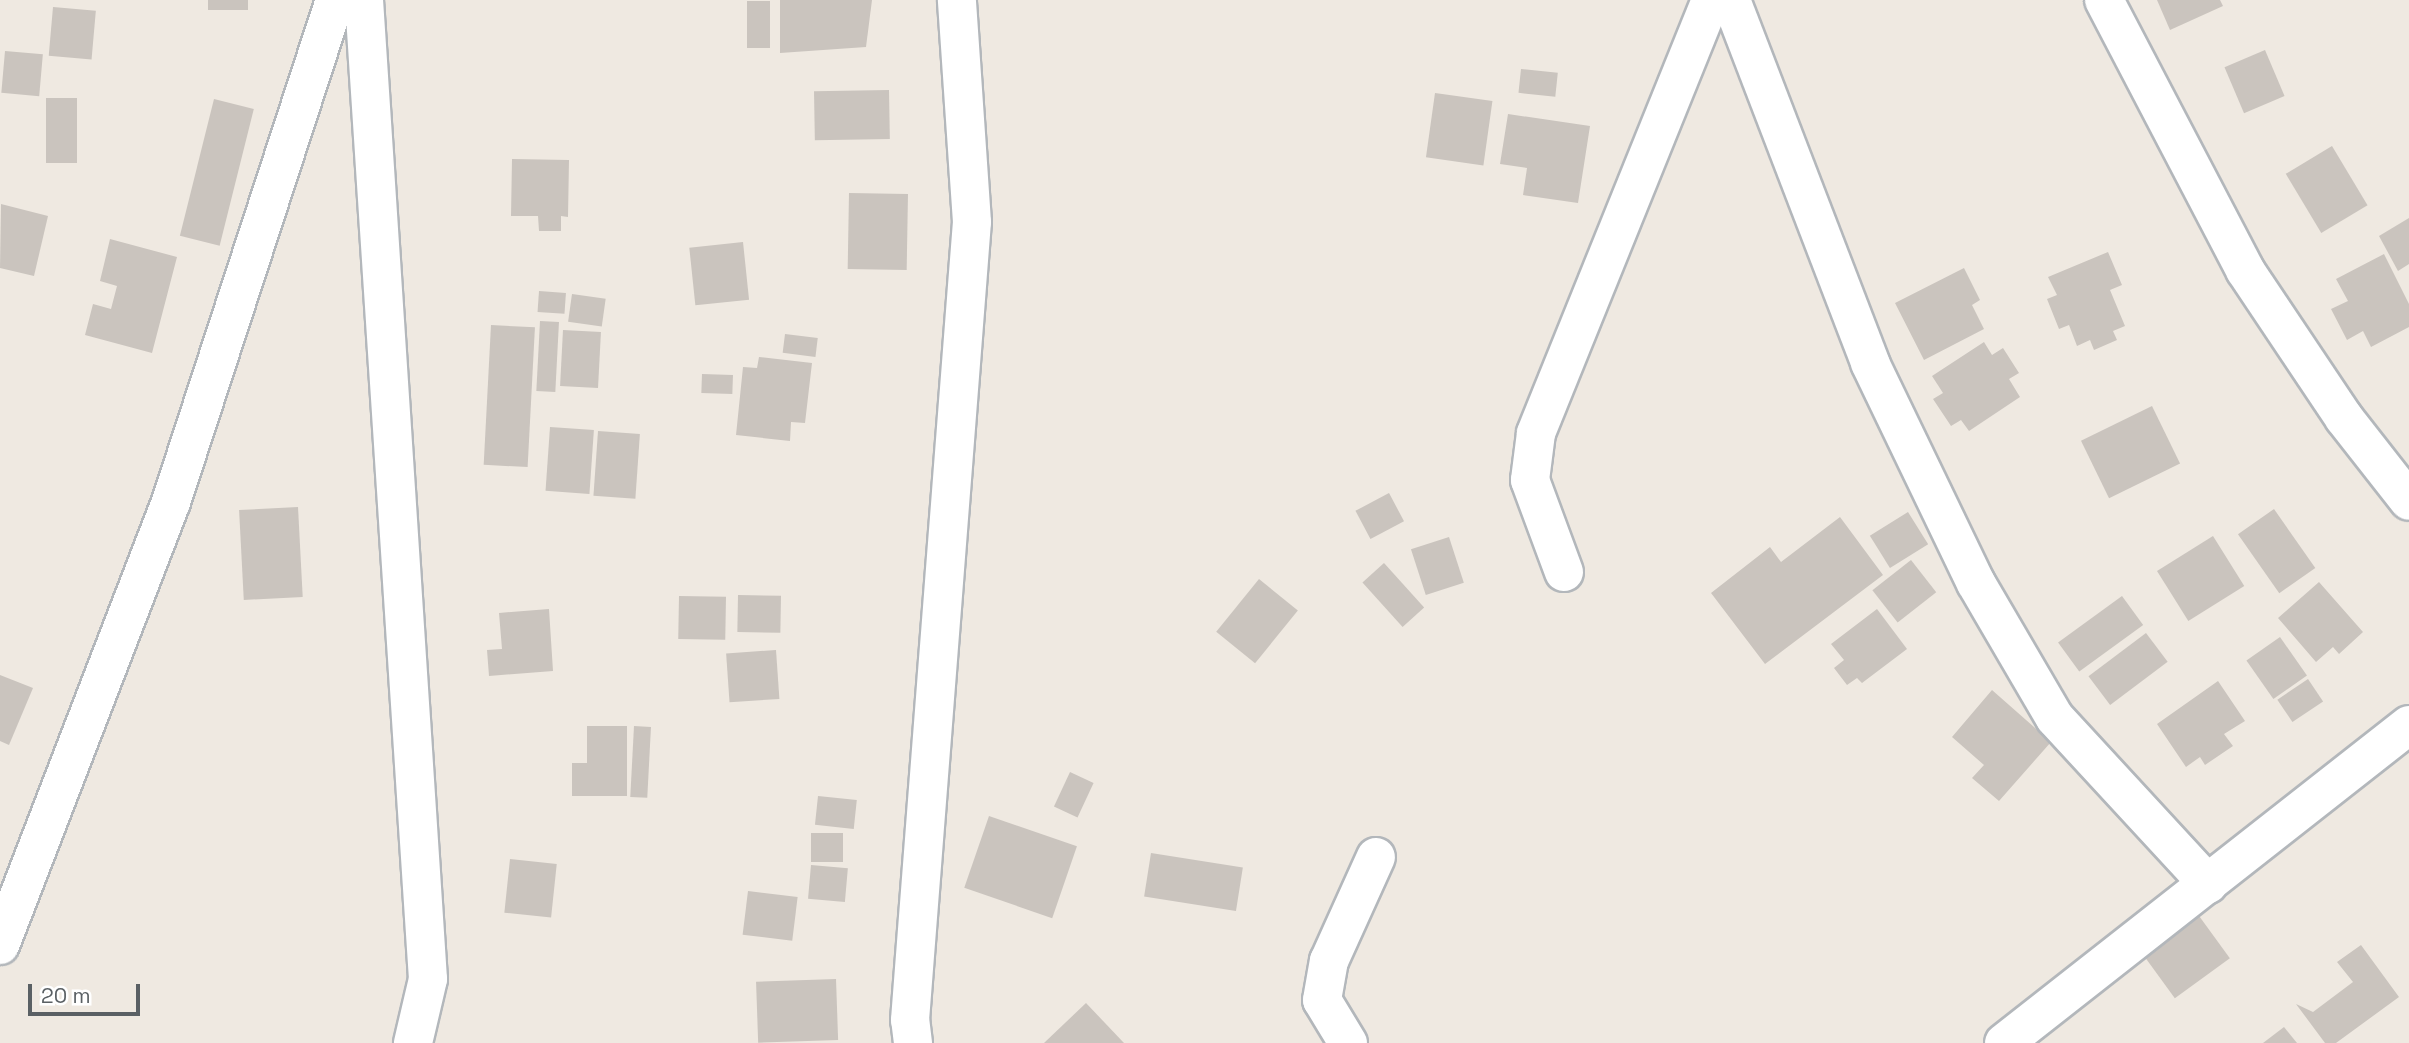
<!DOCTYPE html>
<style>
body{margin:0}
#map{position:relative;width:2409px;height:1043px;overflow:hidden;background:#efe9e1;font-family:"Space Grotesk",sans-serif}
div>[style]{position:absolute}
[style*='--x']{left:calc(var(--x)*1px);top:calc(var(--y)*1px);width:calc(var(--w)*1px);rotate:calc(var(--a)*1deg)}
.building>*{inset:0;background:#cac4be;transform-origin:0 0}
.roads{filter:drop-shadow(2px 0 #b3b7bb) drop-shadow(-2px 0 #b3b7bb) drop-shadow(0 2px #b3b7bb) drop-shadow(0 -2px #b3b7bb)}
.minor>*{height:38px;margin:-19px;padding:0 19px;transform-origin:19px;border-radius:19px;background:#fff}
span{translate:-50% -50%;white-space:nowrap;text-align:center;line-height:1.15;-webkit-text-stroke:5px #fff;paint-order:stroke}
.scale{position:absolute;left:28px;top:984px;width:112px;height:32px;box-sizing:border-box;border:4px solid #5a6064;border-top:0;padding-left:9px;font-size:21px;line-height:24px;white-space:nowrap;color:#5a6064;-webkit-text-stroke:5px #fff;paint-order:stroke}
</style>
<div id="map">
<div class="building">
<div style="left:208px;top:0;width:40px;height:10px"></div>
<div style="clip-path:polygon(780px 0,872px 0,866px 47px,780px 53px)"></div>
<div style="clip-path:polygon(2157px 0,2220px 0,2223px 6px,2170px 30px)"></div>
<div style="left:747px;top:1px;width:23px;height:47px"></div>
<div style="left:53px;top:7px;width:43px;height:49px;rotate:5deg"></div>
<div style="left:2265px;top:50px;width:50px;height:44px;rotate:67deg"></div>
<div style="left:5px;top:51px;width:38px;height:42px;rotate:5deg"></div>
<div style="left:1521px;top:69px;width:37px;height:24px;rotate:6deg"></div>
<div style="left:889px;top:90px;width:49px;height:75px;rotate:89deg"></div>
<div style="left:1435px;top:93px;width:58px;height:65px;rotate:8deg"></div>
<div style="left:46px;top:98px;width:31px;height:65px"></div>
<div style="left:214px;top:99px;width:41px;height:141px;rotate:14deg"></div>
<div style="clip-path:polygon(1508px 114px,1590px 126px,1578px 203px,1523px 195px,1527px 168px,1500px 164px)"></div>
<div style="left:2332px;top:146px;width:69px;height:54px;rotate:59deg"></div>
<div style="clip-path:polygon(512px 159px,569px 160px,568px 217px,561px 216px,561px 231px,539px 231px,538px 216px,511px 216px)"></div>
<div style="left:849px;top:193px;width:59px;height:76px;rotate:1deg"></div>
<div style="clip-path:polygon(1px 204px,48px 216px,34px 276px,0 268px)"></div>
<div style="clip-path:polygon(2409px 218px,2409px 264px,2398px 271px,2379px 236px)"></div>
<div style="clip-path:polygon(110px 239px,177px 257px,152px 353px,85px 335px,93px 304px,111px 309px,117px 286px,100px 281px)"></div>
<div style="left:743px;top:242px;width:58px;height:54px;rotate:84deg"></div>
<div style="clip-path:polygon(2108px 252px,2122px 285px,2110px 290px,2125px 326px,2113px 331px,2117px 340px,2094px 350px,2090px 340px,2077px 346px,2069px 325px,2059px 329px,2047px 299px,2057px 295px,2048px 277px)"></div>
<div style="clip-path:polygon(2384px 254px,2409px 304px,2409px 327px,2371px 347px,2363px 331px,2347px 340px,2331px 309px,2348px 301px,2336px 279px)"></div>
<div style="clip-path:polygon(1964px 268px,1980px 300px,1972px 305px,1984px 329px,1924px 360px,1895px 303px)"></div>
<div style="left:539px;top:291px;width:27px;height:21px;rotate:4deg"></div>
<div style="left:572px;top:294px;width:34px;height:28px;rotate:8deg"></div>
<div style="left:540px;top:321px;width:19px;height:70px;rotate:3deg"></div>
<div style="left:491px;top:325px;width:44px;height:140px;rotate:3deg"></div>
<div style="left:563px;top:330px;width:38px;height:56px;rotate:3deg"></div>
<div style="left:785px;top:334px;width:33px;height:19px;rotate:7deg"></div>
<div style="clip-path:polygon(1984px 342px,1992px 355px,2003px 348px,2019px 373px,2009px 379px,2020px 397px,1969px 431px,1961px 420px,1951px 426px,1933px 399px,1943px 393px,1932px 376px)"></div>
<div style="clip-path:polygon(759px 357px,812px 363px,805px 423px,791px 422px,790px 441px,736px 435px,743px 367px,757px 368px)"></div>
<div style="left:702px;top:374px;width:31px;height:19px;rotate:2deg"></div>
<div style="left:2152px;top:406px;width:64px;height:79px;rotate:64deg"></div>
<div style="left:550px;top:427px;width:44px;height:64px;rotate:4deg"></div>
<div style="left:598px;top:431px;width:42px;height:65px;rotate:4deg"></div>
<div style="left:1389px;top:493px;width:32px;height:38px;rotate:62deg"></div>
<div style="left:298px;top:507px;width:90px;height:59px;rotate:87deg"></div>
<div style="left:2274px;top:509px;width:72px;height:44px;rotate:55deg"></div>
<div style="left:1908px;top:512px;width:38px;height:45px;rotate:58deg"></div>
<div style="clip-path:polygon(1840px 517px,1883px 575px,1765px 664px,1711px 593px,1770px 547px,1781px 562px)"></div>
<div style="left:2213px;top:536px;width:59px;height:66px;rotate:58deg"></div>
<div style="left:1449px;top:537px;width:48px;height:40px;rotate:72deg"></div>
<div style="left:1911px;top:560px;width:41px;height:49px;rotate:52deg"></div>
<div style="left:1384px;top:563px;width:60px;height:29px;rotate:48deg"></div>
<div style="left:1259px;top:579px;width:50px;height:68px;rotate:39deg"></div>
<div style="clip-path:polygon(2319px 582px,2363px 632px,2339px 654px,2333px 647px,2316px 662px,2278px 618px)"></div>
<div style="left:738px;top:595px;width:43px;height:37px;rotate:1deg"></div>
<div style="left:679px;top:596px;width:47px;height:43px;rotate:1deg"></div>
<div style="left:2122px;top:596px;width:36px;height:79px;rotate:54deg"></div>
<div style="clip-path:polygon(549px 609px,553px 671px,489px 676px,487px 650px,502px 649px,499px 613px)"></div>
<div style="clip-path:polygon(1877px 609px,1907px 649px,1862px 683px,1857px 678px,1847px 685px,1834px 668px,1844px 660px,1831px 644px)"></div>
<div style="left:2146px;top:633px;width:36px;height:72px;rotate:53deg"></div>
<div style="left:2280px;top:637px;width:47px;height:41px;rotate:55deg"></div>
<div style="left:776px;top:650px;width:49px;height:50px;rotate:86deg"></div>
<div style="clip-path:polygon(0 675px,33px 688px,9px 745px,0 741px)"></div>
<div style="left:2308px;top:679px;width:27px;height:37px;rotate:56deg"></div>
<div style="clip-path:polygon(2218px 681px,2245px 721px,2224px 734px,2233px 746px,2205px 765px,2200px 757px,2186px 767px,2157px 724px)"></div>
<div style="clip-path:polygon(1992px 690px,2051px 742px,1999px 801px,1972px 778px,1984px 765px,1952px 737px)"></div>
<div style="clip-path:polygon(587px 726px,627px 726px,627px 796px,572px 796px,572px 763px,587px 763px)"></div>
<div style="left:634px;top:726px;width:17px;height:71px;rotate:3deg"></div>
<div style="left:1070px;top:772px;width:26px;height:38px;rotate:25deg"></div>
<div style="left:818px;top:796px;width:39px;height:29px;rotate:6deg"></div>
<div style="left:989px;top:816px;width:93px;height:76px;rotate:19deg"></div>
<div style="left:811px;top:833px;width:32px;height:29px"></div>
<div style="left:1151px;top:853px;width:93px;height:44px;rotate:9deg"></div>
<div style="left:510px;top:859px;width:47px;height:54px;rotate:6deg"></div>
<div style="left:811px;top:865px;width:37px;height:34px;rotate:5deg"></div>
<div style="left:748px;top:891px;width:50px;height:44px;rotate:7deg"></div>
<div style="left:2194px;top:909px;width:61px;height:68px;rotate:54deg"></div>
<div style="clip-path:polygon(2361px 945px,2399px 997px,2336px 1043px,2325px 1043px,2296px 1004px,2313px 1012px,2353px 982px,2337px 962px)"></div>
<div style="left:836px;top:979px;width:61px;height:80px;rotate:88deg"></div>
<div style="clip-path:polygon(1086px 1003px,1124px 1043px,1044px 1043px)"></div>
<div style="clip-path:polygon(2284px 1027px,2297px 1043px,2263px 1043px)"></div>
</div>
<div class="roads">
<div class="minor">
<div style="--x:364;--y:0;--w:981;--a:86.26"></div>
<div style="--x:428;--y:979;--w:66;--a:103.2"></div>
<div style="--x:1731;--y:0;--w:389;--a:69"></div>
<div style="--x:1870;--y:363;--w:244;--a:64.3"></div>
<div style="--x:1976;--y:583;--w:156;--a:59.7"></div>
<div style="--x:2055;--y:718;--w:226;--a:47.3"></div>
<div style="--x:2104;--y:0;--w:305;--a:62.4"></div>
<div style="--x:2245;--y:270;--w:178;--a:56.2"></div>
<div style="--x:2344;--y:418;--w:105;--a:51.9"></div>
<div style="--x:1564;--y:572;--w:98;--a:-110.3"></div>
<div style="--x:1530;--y:480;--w:47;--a:-82.7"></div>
<div style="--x:1536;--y:433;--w:467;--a:-68"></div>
<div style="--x:0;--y:945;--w:475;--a:-68.9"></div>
<div style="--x:171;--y:502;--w:528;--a:-71.91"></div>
<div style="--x:913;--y:1043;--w:23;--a:-97"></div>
<div style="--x:910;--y:1020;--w:800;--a:-85.56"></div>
<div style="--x:972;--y:222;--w:223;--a:-93.9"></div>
<div style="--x:1348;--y:1043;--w:50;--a:-121.2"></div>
<div style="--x:1322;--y:1000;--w:40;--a:-80"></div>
<div style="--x:1329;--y:961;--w:114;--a:-65.7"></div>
<div style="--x:2004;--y:1043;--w:515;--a:-38.14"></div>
</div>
</div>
<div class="scale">20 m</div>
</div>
